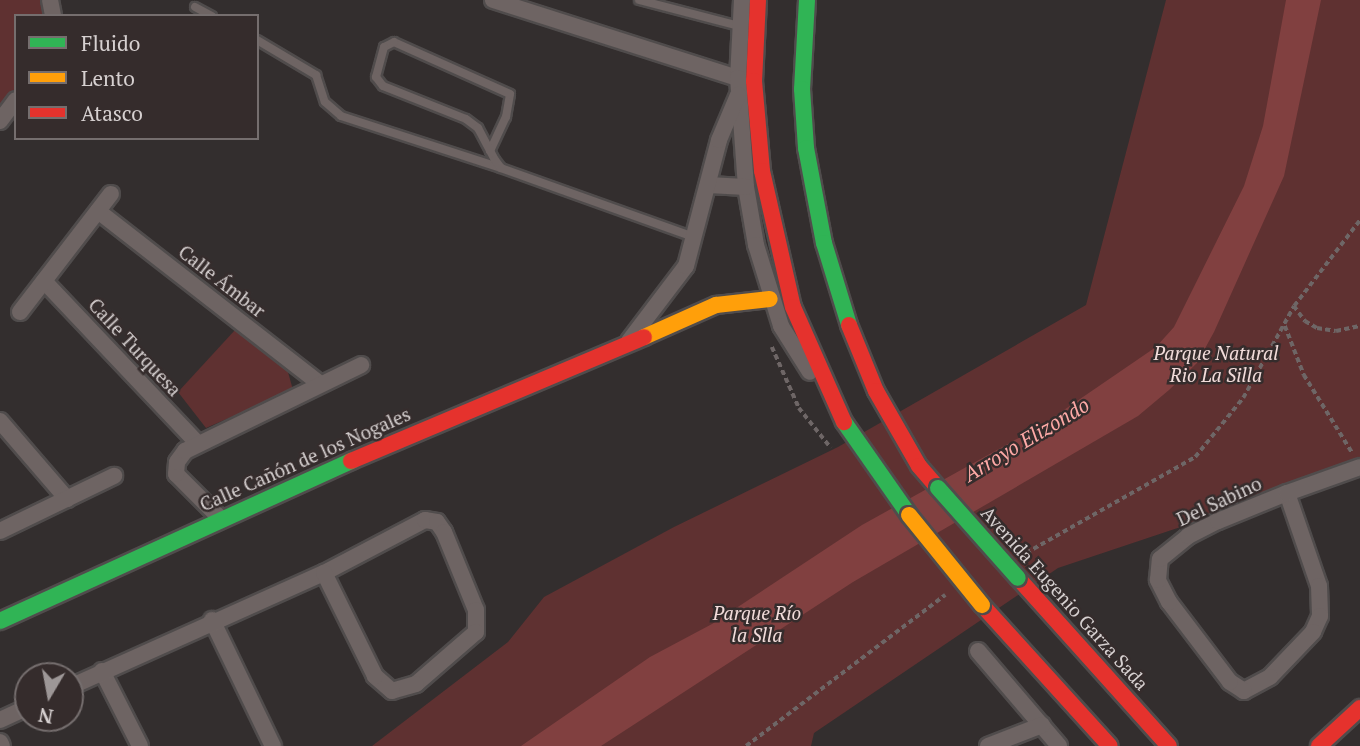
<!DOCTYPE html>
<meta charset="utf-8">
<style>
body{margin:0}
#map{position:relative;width:1360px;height:746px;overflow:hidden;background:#332e2e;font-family:"PT Serif",serif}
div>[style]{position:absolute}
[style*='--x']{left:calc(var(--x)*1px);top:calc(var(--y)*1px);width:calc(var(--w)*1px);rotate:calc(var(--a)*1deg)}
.green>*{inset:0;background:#5f3131}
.water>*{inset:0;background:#814040}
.path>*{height:3.5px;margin-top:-1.75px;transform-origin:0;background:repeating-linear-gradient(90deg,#6e6666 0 5px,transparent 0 8.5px)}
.roads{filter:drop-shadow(2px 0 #504c4c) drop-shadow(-2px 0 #504c4c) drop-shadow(0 2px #504c4c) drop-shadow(0 -2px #504c4c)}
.lane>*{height:8px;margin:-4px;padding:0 4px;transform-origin:4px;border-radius:4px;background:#6e6463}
.street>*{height:16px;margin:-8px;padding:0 8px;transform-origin:8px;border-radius:8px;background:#6e6463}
.fast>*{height:16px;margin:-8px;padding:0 8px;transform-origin:8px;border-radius:8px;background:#30b455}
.slow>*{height:16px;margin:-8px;padding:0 8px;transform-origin:8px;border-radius:8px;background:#ff9f0a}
.jam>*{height:16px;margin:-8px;padding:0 8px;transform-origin:8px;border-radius:8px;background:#e5322d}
.bridges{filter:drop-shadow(2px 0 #504c4c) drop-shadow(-2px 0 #504c4c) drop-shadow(0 2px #504c4c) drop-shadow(0 -2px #504c4c)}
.fast-bridge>*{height:16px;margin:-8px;padding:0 8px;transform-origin:8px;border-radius:8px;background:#30b455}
.slow-bridge>*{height:16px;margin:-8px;padding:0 8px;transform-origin:8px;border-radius:8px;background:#ff9f0a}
span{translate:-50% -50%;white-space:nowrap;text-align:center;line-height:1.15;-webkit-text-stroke:5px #352c2c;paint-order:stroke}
.street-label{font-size:19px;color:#d6d0d0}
.park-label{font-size:19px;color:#f2dcda;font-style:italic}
.water-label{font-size:21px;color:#fea9a6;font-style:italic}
.legend{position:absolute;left:14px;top:14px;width:245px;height:126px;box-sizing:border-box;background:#352c2c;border:2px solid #756e6e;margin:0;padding:9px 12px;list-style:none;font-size:21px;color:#d6d0d0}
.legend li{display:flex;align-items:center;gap:14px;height:35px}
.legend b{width:35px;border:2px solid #756e6e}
.north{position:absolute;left:14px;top:662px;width:70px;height:70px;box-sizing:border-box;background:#352c2c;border:2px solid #756e6e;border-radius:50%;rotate:190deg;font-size:19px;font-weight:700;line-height:28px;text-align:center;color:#d6d0d0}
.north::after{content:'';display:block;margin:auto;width:24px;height:32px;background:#9d9797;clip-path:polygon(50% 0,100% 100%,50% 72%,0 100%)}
</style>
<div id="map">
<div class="green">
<div style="clip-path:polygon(0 0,40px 0,43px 16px,16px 16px,16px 87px,0 108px)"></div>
<div style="clip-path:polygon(1166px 0,1360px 0,1360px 467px,1058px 568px,814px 733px,811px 746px,372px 746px,508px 642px,544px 597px,674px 527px,838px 447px,1086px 305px)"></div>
<div style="clip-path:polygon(235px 330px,288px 372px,293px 390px,206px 428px,178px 392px)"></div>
</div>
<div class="water">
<div style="clip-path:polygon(1286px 0,1321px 0,1284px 176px,1214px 332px,1197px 363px,1169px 390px,1138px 416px,853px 582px,601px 746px,521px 746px,650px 657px,712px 624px,862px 525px,1042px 425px,1156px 347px,1174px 327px,1244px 186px,1263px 126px)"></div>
</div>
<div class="path">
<div style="--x:1294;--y:306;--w:19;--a:54"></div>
<div style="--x:1305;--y:321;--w:14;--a:30"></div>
<div style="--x:1317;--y:328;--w:19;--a:9"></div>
<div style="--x:1336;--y:331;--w:25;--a:-12"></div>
<div style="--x:1285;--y:326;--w:53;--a:68.8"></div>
<div style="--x:1304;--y:375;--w:93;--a:58.2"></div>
<div style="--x:772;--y:347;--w:67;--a:66.1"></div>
<div style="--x:799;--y:408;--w:51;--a:51.3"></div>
<div style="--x:1026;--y:553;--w:194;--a:-29.6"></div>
<div style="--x:1195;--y:457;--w:76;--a:-50.9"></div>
<div style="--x:1243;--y:398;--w:105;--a:-61"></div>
<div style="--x:1294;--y:306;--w:108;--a:-52.5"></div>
<div style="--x:746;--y:746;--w:250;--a:-37.2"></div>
</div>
<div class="roads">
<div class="lane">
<div style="--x:639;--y:0;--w:103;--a:14.6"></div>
<div style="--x:195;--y:7;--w:19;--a:28"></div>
<div style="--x:257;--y:40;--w:69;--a:30.7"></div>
<div style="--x:316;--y:75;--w:28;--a:72"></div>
<div style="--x:325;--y:102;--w:21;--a:41"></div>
<div style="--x:341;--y:116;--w:168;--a:18"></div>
<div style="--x:490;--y:151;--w:38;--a:-65"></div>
<div style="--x:506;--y:117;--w:23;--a:-80"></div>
<div style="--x:510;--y:94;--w:127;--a:-155.9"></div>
<div style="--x:394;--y:42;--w:11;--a:153"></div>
<div style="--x:384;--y:47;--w:31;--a:105"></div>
<div style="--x:376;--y:77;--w:11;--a:52"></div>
<div style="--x:383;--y:86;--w:89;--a:21.7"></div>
<div style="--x:466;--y:119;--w:15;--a:37"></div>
<div style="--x:478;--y:128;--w:36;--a:62"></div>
<div style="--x:495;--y:160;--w:10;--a:53"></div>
<div style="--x:501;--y:168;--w:207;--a:19.7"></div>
</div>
<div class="street">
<div style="--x:50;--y:0;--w:16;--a:79"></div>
<div style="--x:493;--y:0;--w:257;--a:17.7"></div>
<div style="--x:742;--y:0;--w:78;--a:92.9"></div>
<div style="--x:738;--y:78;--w:109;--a:85.8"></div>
<div style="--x:746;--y:187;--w:59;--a:80.2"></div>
<div style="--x:756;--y:245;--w:85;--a:72.8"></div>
<div style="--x:781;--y:326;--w:54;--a:57.8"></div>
<div style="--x:0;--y:121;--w:26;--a:-53"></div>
<div style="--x:708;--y:185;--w:38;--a:3"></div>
<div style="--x:98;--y:211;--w:281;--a:37.9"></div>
<div style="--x:44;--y:281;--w:221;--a:46.6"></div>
<div style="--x:20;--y:312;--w:149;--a:-52.4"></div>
<div style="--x:629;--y:341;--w:94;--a:-52.8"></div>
<div style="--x:686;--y:266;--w:130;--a:-75.3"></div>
<div style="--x:719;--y:140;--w:49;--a:-67.1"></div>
<div style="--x:0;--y:421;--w:103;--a:49.3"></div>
<div style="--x:1287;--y:493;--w:98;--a:71"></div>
<div style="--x:1319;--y:586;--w:30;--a:88"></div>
<div style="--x:1320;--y:616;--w:17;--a:114"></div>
<div style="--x:1313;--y:632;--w:62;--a:133.7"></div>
<div style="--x:1270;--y:677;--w:30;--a:152"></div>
<div style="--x:1244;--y:691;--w:17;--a:-147"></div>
<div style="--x:1230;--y:682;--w:101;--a:-127.3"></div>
<div style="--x:1169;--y:602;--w:25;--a:-117"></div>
<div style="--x:1158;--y:580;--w:21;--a:-85"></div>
<div style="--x:1160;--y:559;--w:36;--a:-39"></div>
<div style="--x:1188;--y:536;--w:34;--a:-27"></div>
<div style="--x:1218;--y:521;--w:74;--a:-22.1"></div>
<div style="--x:1287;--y:493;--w:77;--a:-19.6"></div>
<div style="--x:220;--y:518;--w:62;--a:-135"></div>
<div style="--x:176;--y:474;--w:12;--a:-85"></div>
<div style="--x:177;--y:462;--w:14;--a:-54"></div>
<div style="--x:185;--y:451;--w:196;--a:-26"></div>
<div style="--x:0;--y:531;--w:127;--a:-25.8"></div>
<div style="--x:212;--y:620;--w:140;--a:64.2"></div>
<div style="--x:978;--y:651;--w:125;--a:49.5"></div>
<div style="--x:102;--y:671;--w:84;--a:63.1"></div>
<div style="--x:70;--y:687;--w:278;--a:-24.2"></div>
<div style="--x:324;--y:573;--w:114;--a:-27.7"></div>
<div style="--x:425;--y:520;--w:12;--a:9"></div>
<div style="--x:437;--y:522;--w:12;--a:55"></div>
<div style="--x:444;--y:532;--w:84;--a:67.7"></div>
<div style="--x:476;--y:610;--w:22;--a:90"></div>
<div style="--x:476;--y:632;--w:79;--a:139.1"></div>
<div style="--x:416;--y:684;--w:25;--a:164"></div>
<div style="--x:392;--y:691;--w:23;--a:-139"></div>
<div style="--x:375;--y:676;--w:115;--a:-116.3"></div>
<div style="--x:0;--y:720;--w:31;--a:-25"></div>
<div style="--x:0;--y:742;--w:4;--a:63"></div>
<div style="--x:988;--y:746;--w:58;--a:-21.3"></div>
</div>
<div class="fast">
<div style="--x:807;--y:0;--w:89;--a:93.2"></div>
<div style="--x:802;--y:89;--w:59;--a:86.1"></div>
<div style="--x:806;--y:148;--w:97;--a:79.3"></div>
<div style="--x:824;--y:243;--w:86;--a:73"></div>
<div style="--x:844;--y:422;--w:113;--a:55"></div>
<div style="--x:0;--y:621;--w:386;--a:-24.5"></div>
</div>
<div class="slow">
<div style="--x:644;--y:337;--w:79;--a:-24"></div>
<div style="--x:716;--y:305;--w:54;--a:-6.3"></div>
</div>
<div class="jam">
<div style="--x:758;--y:0;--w:81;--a:92.8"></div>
<div style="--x:754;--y:81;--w:90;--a:84.9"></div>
<div style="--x:762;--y:171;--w:139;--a:77.2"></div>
<div style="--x:793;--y:307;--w:126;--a:66.1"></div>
<div style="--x:849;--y:325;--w:71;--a:67.8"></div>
<div style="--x:876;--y:391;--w:86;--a:60.2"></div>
<div style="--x:919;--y:466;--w:29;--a:49"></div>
<div style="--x:351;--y:461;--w:318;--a:-22.9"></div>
<div style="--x:1018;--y:578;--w:226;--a:48.1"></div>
<div style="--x:982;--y:605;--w:190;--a:47.8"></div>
<div style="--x:1319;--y:746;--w:56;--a:-42.8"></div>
</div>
</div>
<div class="bridges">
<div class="fast-bridge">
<div style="--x:938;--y:488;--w:120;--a:48.4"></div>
</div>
<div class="slow-bridge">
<div style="--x:909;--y:515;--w:116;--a:51"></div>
</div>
</div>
<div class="street-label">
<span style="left:222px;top:281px;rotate:38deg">Calle Ámbar</span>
<span style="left:135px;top:347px;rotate:47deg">Calle Turquesa</span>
<span style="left:305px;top:459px;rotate:-24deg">Calle Cañón de los Nogales</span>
<span style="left:1219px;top:501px;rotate:-25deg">Del Sabino</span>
<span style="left:1065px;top:598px;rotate:48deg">Avenida Eugenio Garza Sada</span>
</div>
<div class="park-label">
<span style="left:1216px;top:364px">Parque Natural<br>Rio La Silla</span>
<span style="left:757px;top:624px">Parque Río<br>la Slla</span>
</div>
<div class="water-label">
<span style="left:1026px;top:439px;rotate:-31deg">Arroyo Elizondo</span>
</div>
<ul class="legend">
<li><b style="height:9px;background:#30b455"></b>Fluido</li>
<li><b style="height:9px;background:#ff9f0a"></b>Lento</li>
<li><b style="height:9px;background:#e5322d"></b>Atasco</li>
</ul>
<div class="north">N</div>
</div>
